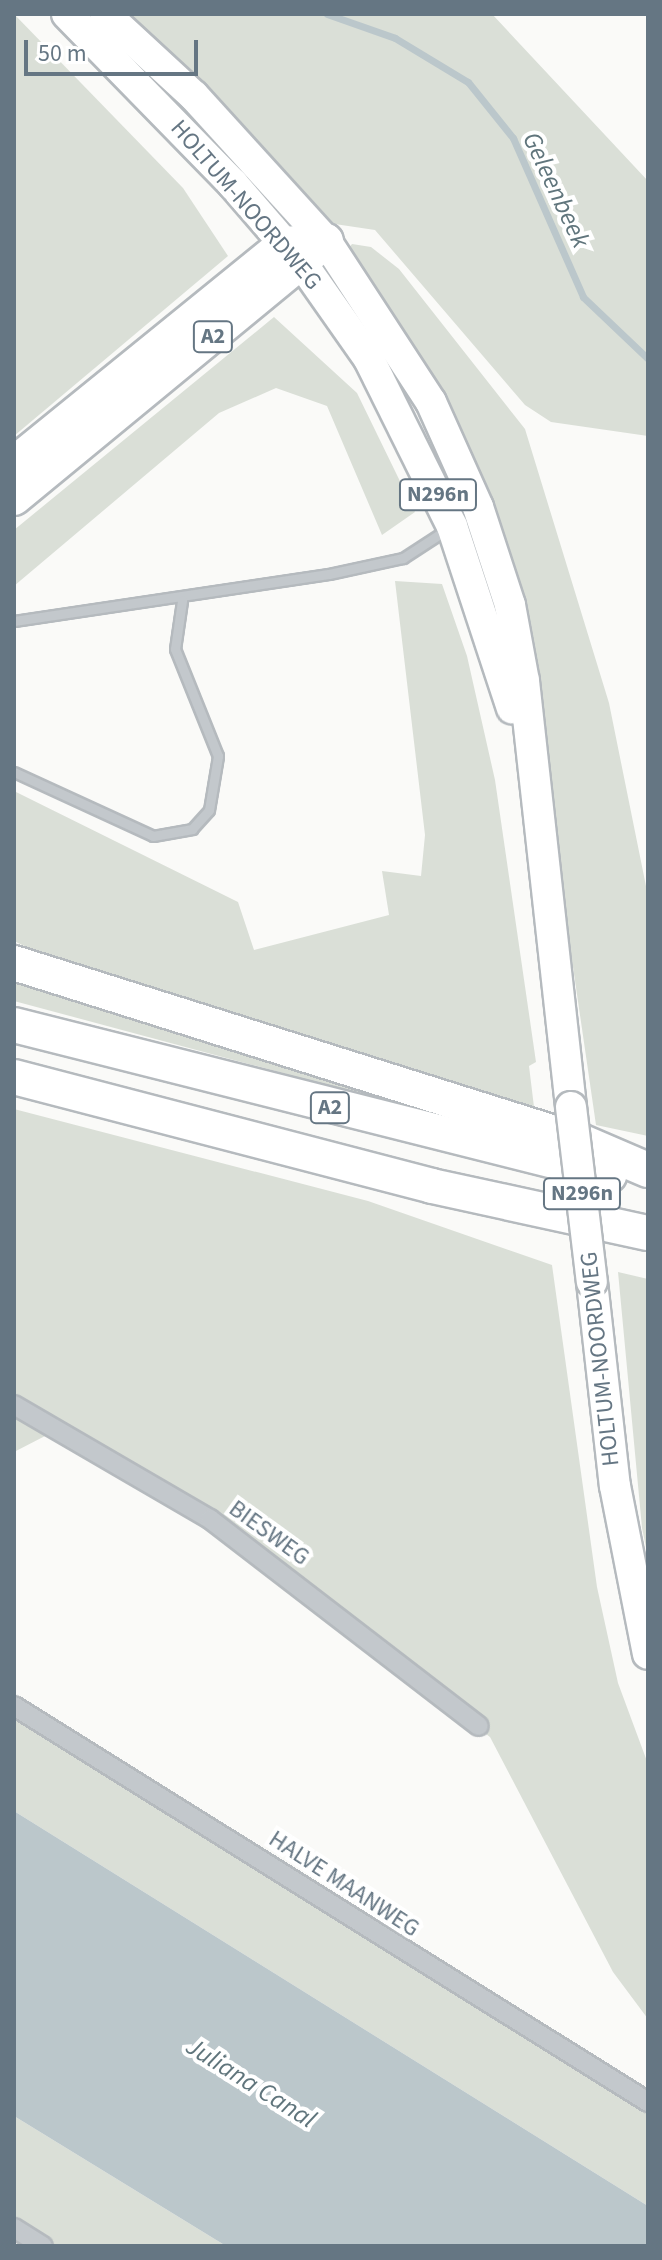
<!DOCTYPE html>
<style>
body{margin:0}
#map{position:relative;width:662px;height:2260px;overflow:hidden;background:#fafaf8;font-family:"Source Sans 3",sans-serif}
div>[style]{position:absolute}
[style*='--x']{left:calc(var(--x)*1px);top:calc(var(--y)*1px);width:calc(var(--w)*1px);rotate:calc(var(--a)*1deg)}
.green>*{inset:0;background:#dadfd7}
.water>*{inset:0;background:#bbc7cb}
.stream>*{height:7px;margin:-3.5px;padding:0 3.5px;transform-origin:3.5px;border-radius:3.5px;background:#bbc7cb}
.roads{filter:drop-shadow(2px 0 #b5babe) drop-shadow(-2px 0 #b5babe) drop-shadow(0 2px #b5babe) drop-shadow(0 -2px #b5babe)}
.service>*{height:9px;margin:-4.5px;padding:0 4.5px;transform-origin:4.5px;border-radius:4.5px;background:#c3c8cc}
.minor>*{height:18px;margin:-9px;padding:0 9px;transform-origin:9px;border-radius:9px;background:#c3c8cc}
.primary>*{height:30px;margin:-15px;padding:0 15px;transform-origin:15px;border-radius:15px;background:#fff}
.motorway>*{height:34px;margin:-17px;padding:0 17px;transform-origin:17px;border-radius:17px;background:#fff}
.bridges{filter:drop-shadow(2px 0 #b5babe) drop-shadow(-2px 0 #b5babe) drop-shadow(0 2px #b5babe) drop-shadow(0 -2px #b5babe)}
.primary-bridge>*{height:30px;margin:-15px;padding:0 15px;transform-origin:15px;border-radius:15px;background:#fff}
span{translate:-50% -50%;white-space:nowrap;text-align:center;line-height:1.15;-webkit-text-stroke:8px #fff;paint-order:stroke}
.shield-label span{padding:2px 6px;background:#fff;border:2px solid;border-radius:6px;-webkit-text-stroke-width:0}
.shield-label{font-size:22px;color:#657683;font-weight:700}
.street-label{font-size:24px;color:#657683}
.water-label{font-size:26px;color:#60757c;font-style:italic}
.frame{position:absolute;inset:0;border:16px solid #657683;pointer-events:none}
.scale{position:absolute;left:24px;top:40px;width:174px;height:36px;box-sizing:border-box;border:4px solid #657683;border-top:0;padding-left:10px;font-size:24px;line-height:28px;white-space:nowrap;color:#657683;-webkit-text-stroke:6px #fff;paint-order:stroke}
</style>
<div id="map">
<div class="green">
<div style="clip-path:polygon(14px 14px,183px 188px,228px 256px,14px 436px)"></div>
<div style="clip-path:polygon(123px 14px,492px 14px,648px 181px,648px 436px,551px 422px,525px 405px,375px 230px,328px 223px)"></div>
<div style="clip-path:polygon(352px 244px,371px 247px,399px 269px,525px 429px,609px 703px,648px 896px,648px 1136px,596px 1125px,519px 596px,347px 250px)"></div>
<div style="clip-path:polygon(274px 317px,357px 393px,415px 512px,382px 535px,327px 406px,276px 388px,219px 413px,14px 586px,14px 530px)"></div>
<div style="clip-path:polygon(395px 581px,442px 584px,467px 656px,495px 780px,536px 1062px,529px 1066px,534px 1107px,142px 1004px,14px 941px,14px 791px,238px 902px,254px 950px,389px 915px,382px 871px,421px 876px,425px 835px)"></div>
<div style="clip-path:polygon(14px 972px,414px 1105px,413px 1108px,14px 1001px)"></div>
<div style="clip-path:polygon(14px 1109px,368px 1201px,552px 1265px,597px 1587px,618px 1683px,648px 1764px,648px 2019px,613px 1972px,490px 1737px,148px 1484px,47px 1435px,14px 1452px)"></div>
<div style="clip-path:polygon(618px 1272px,648px 1279px,648px 1557px,642px 1528px)"></div>
<div style="clip-path:polygon(14px 1709px,648px 2101px,648px 2206px,14px 1811px)"></div>
<div style="clip-path:polygon(14px 2116px,226px 2246px,47px 2246px,14px 2225px)"></div>
</div>
<div class="water">
<div style="clip-path:polygon(14px 1811px,648px 2206px,648px 2246px,226px 2246px,14px 2116px)"></div>
</div>
<div class="stream">
<div style="--x:327;--y:14;--w:72;--a:19.4"></div>
<div style="--x:395;--y:38;--w:85;--a:31.1"></div>
<div style="--x:468;--y:82;--w:72;--a:51.2"></div>
<div style="--x:513;--y:138;--w:174;--a:66.2"></div>
<div style="--x:583;--y:297;--w:90;--a:43.6"></div>
</div>
<div class="roads">
<div class="service">
<div style="--x:14;--y:621;--w:318;--a:-8.5"></div>
<div style="--x:329;--y:574;--w:76;--a:-12.2"></div>
<div style="--x:403;--y:558;--w:51;--a:-33.1"></div>
<div style="--x:14;--y:772;--w:153;--a:24.7"></div>
<div style="--x:153;--y:836;--w:40;--a:-10"></div>
<div style="--x:192;--y:829;--w:25;--a:-48"></div>
<div style="--x:209;--y:810;--w:55;--a:-80.5"></div>
<div style="--x:218;--y:756;--w:115;--a:-111.9"></div>
<div style="--x:175;--y:649;--w:49;--a:-81.7"></div>
</div>
<div class="minor">
<div style="--x:14;--y:1405;--w:227;--a:30.2"></div>
<div style="--x:210;--y:1519;--w:339;--a:37.6"></div>
<div style="--x:14;--y:1706;--w:748;--a:31.99"></div>
<div style="--x:14;--y:2228;--w:34;--a:32"></div>
</div>
<div class="primary">
<div style="--x:67;--y:14;--w:238;--a:45.7"></div>
<div style="--x:233;--y:184;--w:107;--a:49.2"></div>
<div style="--x:303;--y:265;--w:115;--a:54.9"></div>
<div style="--x:369;--y:359;--w:186;--a:63.6"></div>
<div style="--x:452;--y:526;--w:192;--a:71.8"></div>
<div style="--x:105;--y:14;--w:121;--a:42.7"></div>
<div style="--x:194;--y:96;--w:196;--a:47.7"></div>
<div style="--x:326;--y:241;--w:192;--a:56.9"></div>
<div style="--x:431;--y:402;--w:115;--a:65.9"></div>
<div style="--x:478;--y:507;--w:103;--a:71.9"></div>
<div style="--x:510;--y:605;--w:77;--a:79.6"></div>
<div style="--x:524;--y:681;--w:429;--a:83.7"></div>
<div style="--x:592;--y:1282;--w:205;--a:83.6"></div>
<div style="--x:615;--y:1486;--w:171;--a:78.9"></div>
</div>
<div class="motorway">
<div style="--x:14;--y:464;--w:349;--a:-39.1"></div>
<div style="--x:285;--y:244;--w:41;--a:-4.2"></div>
<div style="--x:14;--y:498;--w:404;--a:-39.5"></div>
<div style="--x:14;--y:963;--w:593;--a:17.46"></div>
<div style="--x:580;--y:1141;--w:74;--a:23.1"></div>
<div style="--x:14;--y:1025;--w:614;--a:14.15"></div>
<div style="--x:14;--y:1077;--w:432;--a:14.6"></div>
<div style="--x:432;--y:1186;--w:221;--a:12.3"></div>
</div>
</div>
<div class="bridges">
<div class="primary-bridge">
<div style="--x:571;--y:1107;--w:176;--a:83.2"></div>
</div>
</div>
<div class="shield-label">
<span style="left:213px;top:337px">A2</span>
<span style="left:438px;top:495px">N296n</span>
<span style="left:330px;top:1108px">A2</span>
<span style="left:582px;top:1194px">N296n</span>
</div>
<div class="street-label">
<span style="left:246px;top:205px;rotate:49deg">HOLTUM-NOORDWEG</span>
<span style="left:600px;top:1359px;rotate:-96deg">HOLTUM-NOORDWEG</span>
<span style="left:269px;top:1533px;rotate:36deg">BIESWEG</span>
<span style="left:344px;top:1884px;rotate:33deg">HALVE MAANWEG</span>
</div>
<div class="water-label">
<span style="left:556px;top:190px;rotate:65deg">Geleenbeek</span>
<span style="left:251px;top:2083px;rotate:32deg">Juliana Canal</span>
</div>
<div class="frame"></div>
<div class="scale">50 m</div>
</div>
